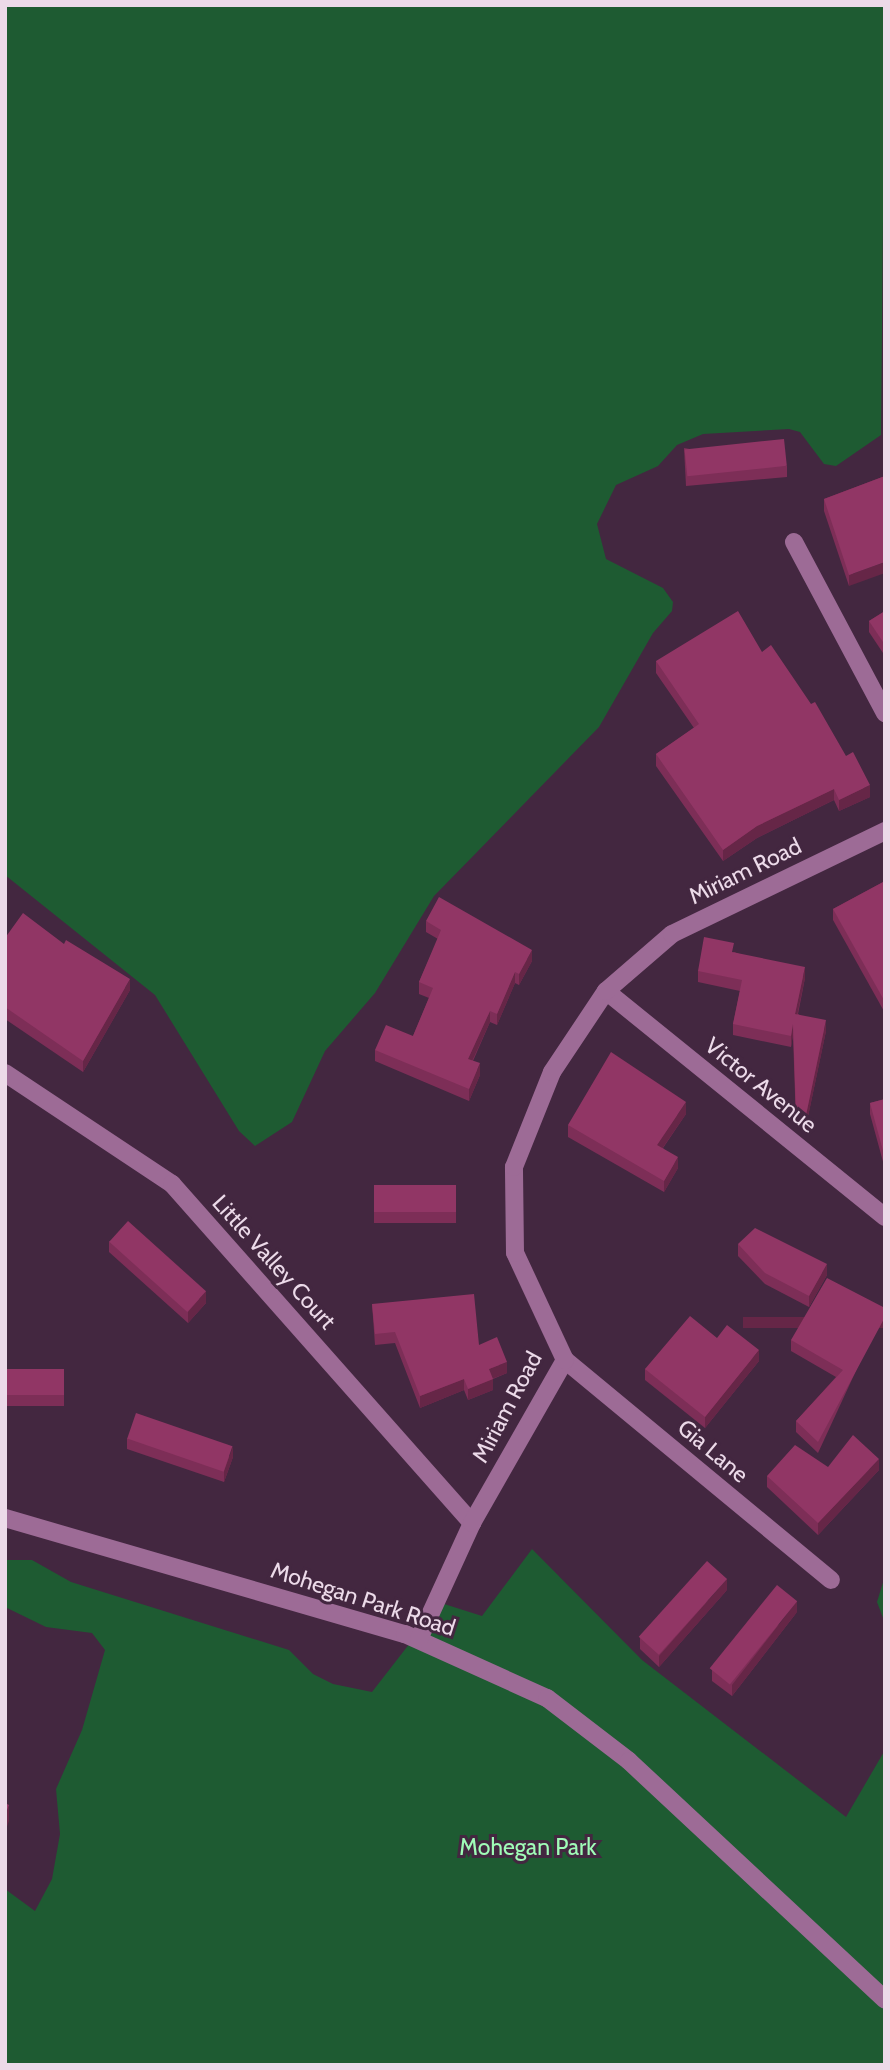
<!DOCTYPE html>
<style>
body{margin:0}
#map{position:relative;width:890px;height:2070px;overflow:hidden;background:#432740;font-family:Cabin,sans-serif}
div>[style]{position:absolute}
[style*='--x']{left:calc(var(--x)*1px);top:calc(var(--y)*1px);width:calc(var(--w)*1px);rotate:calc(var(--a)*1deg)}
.green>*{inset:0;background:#1e5b32}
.minor>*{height:18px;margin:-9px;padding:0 9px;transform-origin:9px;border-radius:9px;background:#9d6b96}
.wall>*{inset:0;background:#7d2e57;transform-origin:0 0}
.shaded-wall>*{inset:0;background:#662647;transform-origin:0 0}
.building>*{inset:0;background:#913665;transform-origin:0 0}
span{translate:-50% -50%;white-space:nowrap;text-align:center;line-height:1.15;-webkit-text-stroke:6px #432740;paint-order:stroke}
.street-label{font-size:23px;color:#ecdae9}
.park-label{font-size:23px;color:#9ffcb7}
.frame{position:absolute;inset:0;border:7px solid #ecdae9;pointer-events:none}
</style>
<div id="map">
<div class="green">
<div style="clip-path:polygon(5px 5px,885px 5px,881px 435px,836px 466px,824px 464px,800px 432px,789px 429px,703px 434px,677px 445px,658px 466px,616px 485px,597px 524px,606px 559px,663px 588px,673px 602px,672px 611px,653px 633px,599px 727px,434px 896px,375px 993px,325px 1051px,292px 1122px,255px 1146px,239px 1131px,155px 995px,5px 875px)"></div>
<div style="clip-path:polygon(532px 1549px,642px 1660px,846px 1817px,885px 1750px,885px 2065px,5px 2065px,5px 1889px,35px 1911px,52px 1879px,60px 1834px,56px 1789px,82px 1730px,105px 1650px,92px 1633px,46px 1627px,5px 1607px,5px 1560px,32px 1560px,71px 1582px,289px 1650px,313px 1674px,333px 1684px,372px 1692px,441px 1603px,482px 1616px)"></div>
<div style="clip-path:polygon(885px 1576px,885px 1623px,877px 1602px)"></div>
</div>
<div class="minor">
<div style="--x:794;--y:542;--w:194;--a:62"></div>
<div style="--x:606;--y:991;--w:359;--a:39"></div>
<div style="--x:5;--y:1073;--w:201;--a:33.6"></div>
<div style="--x:172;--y:1184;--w:453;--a:48.5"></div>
<div style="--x:565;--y:1360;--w:345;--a:39.6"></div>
<div style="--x:5;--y:1518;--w:416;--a:16.2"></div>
<div style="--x:405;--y:1634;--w:156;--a:24.3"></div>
<div style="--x:547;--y:1698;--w:103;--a:37.5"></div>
<div style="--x:629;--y:1761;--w:350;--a:43"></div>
<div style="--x:419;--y:1639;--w:128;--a:-65.4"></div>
<div style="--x:472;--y:1523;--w:188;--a:-60.3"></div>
<div style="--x:565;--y:1360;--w:118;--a:-115"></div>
<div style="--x:515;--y:1253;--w:86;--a:-90.7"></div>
<div style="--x:514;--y:1167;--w:102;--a:-68.2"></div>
<div style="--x:552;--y:1072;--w:97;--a:-56.3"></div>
<div style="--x:606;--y:991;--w:87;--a:-40.8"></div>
<div style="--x:672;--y:934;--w:237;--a:-25.8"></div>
</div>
<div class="wall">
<div style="clip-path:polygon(684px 448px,787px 466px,787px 477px,686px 486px)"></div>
<div style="clip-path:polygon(885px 476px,849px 586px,824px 511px,824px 499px)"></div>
<div style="clip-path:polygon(885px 611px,885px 656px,869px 632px,869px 621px)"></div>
<div style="clip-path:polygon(762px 652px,870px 797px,839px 811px,834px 800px,757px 838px,723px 861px,656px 766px,656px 754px,694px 728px,656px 673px,656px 661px)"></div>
<div style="clip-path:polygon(885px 881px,885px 1013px,833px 920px,833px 909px)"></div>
<div style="clip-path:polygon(426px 921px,532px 961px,519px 985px,515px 983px,497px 1025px,490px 1022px,473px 1061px,480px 1075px,469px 1101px,375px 1061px,375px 1050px,413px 1036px,429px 998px,419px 994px,419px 982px,438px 939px,426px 932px)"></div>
<div style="clip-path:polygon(5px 938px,130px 990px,83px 1072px,5px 1019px)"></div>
<div style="clip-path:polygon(734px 952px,805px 978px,798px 1014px,826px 1031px,806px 1126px,796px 1125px,793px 1035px,791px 1047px,733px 1035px,733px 1024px,740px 991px,698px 982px,698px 971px)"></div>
<div style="clip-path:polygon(885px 1099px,885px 1169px,870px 1114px,870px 1103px)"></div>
<div style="clip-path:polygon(686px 1114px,663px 1148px,678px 1168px,664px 1192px,568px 1137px,568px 1125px)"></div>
<div style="left:456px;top:1185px;width:38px;height:82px;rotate:90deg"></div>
<div style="clip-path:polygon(109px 1241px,206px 1303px,188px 1323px,109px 1252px)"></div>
<div style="clip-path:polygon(738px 1244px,827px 1275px,809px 1307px,765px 1284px,738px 1256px)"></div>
<div style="clip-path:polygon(372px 1304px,479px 1345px,507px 1373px,493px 1379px,493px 1390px,468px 1400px,464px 1390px,420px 1408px,395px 1343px,375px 1345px)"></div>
<div style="clip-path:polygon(885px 1308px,818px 1453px,796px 1432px,796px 1421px,836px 1377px,791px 1351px,791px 1340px)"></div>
<div style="clip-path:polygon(717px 1338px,759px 1361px,705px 1428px,645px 1380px,645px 1369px)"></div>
<div style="left:5px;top:1369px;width:59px;height:37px"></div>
<div style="clip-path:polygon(127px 1438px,233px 1457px,224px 1482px,127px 1449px)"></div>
<div style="clip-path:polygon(828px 1467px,879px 1470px,818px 1535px,767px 1487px,767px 1476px)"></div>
<div style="clip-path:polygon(727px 1590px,659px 1667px,640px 1649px,640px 1638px)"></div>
<div style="clip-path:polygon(797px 1612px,732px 1696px,712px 1681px,712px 1670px)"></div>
</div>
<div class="shaded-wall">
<div style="clip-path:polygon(885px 562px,885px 573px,849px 586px,849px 575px)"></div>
<div style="clip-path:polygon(870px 785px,870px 797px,839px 811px,839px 800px)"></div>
<div style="clip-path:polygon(834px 789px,834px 800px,757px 838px,723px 861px,723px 850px,757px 826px)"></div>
<div style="clip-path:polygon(532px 950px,532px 961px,519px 985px,519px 974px)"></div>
<div style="clip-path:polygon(805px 967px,805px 978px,795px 1025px,795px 1014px)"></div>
<div style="clip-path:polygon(515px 972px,515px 983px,497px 1025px,497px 1014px)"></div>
<div style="clip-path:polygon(130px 979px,130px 990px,83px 1072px,83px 1061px)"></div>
<div style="clip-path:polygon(490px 1011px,490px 1022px,468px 1070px,468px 1059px)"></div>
<div style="clip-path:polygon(826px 1020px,826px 1031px,806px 1126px,806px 1115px)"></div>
<div style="clip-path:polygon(793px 1024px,793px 1035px,791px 1047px,791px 1036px)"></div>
<div style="clip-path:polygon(480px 1063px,480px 1075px,469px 1101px,469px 1089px)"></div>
<div style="clip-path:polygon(686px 1102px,686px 1114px,657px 1156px,657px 1145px)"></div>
<div style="clip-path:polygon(678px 1157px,678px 1168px,664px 1192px,664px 1181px)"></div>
<div style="clip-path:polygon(827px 1264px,827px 1275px,809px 1307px,809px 1296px)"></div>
<div style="clip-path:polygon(206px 1291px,206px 1303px,188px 1323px,188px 1312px)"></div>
<div style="left:885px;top:1317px;width:11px;height:142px;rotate:90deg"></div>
<div style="clip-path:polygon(759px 1350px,759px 1361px,705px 1428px,705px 1417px)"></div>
<div style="clip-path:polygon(507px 1362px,507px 1373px,489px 1380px,489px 1369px)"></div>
<div style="clip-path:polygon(464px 1379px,464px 1390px,420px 1408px,420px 1396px)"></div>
<div style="clip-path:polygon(493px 1379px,493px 1390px,468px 1400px,468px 1389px)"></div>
<div style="clip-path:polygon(233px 1446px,233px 1457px,224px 1482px,224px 1471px)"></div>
<div style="clip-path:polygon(879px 1459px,879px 1470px,818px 1535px,818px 1523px)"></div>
<div style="clip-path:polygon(727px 1579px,727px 1590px,659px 1667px,659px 1656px)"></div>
<div style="clip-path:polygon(797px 1601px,797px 1612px,732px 1696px,732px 1685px)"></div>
<div style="clip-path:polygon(9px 1805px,9px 1821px,5px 1832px,5px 1816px)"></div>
</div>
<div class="building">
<div style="left:784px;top:439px;width:27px;height:100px;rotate:84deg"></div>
<div style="clip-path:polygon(885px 476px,885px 562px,849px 575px,824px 499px)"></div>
<div style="clip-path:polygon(738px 611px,762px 652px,771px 645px,811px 704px,815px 702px,846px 756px,853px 752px,870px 785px,839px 800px,834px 789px,757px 826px,723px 850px,656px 754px,699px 724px,656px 661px)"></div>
<div style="clip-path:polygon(885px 611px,885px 645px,869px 621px)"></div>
<div style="clip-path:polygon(885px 881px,885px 1002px,833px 909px)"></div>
<div style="clip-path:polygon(439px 897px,532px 950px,519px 974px,515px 972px,497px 1014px,490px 1011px,468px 1059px,480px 1063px,469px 1089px,375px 1050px,386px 1025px,413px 1036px,433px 988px,419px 982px,441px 930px,426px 921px)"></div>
<div style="clip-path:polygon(23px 913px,64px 944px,66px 940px,130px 979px,83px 1061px,5px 1007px,5px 938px)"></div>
<div style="clip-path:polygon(704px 937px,734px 943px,732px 952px,805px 967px,795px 1014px,826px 1020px,806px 1115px,796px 1114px,793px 1024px,791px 1036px,733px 1024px,742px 980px,698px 971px)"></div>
<div style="clip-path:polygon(611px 1052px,686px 1102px,657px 1145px,678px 1157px,664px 1181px,568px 1125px)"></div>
<div style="clip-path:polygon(885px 1099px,885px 1158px,870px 1103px)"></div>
<div style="left:456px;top:1185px;width:27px;height:82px;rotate:90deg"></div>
<div style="left:128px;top:1221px;width:105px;height:28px;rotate:42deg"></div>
<div style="clip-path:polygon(755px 1228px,827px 1264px,809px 1296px,765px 1273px,738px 1244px)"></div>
<div style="clip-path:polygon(827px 1278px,885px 1308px,885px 1317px,818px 1442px,796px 1421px,843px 1370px,791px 1340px)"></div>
<div style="clip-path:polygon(474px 1294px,479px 1345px,497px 1337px,507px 1362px,489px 1369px,493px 1379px,468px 1389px,464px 1379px,420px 1396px,395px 1332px,375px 1334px,372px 1304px)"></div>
<div style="clip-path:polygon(690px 1316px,717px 1338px,727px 1325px,759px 1350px,705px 1417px,645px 1369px)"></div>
<div style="left:5px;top:1369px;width:59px;height:26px"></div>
<div style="left:136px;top:1413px;width:102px;height:27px;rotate:19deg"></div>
<div style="clip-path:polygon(853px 1435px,879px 1459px,818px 1523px,767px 1476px,795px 1445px,828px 1467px)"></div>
<div style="left:707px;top:1561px;width:27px;height:102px;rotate:42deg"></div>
<div style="left:777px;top:1585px;width:26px;height:107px;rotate:39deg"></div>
<div style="clip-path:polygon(5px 1803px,9px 1805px,5px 1816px)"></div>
</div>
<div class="street-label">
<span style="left:745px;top:871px;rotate:-26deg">Miriam Road</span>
<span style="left:761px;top:1085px;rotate:39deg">Victor Avenue</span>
<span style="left:274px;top:1262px;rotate:48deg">Little Valley Court</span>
<span style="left:507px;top:1407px;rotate:-62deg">Miriam Road</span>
<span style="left:713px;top:1451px;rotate:40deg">Gia Lane</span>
<span style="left:363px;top:1599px;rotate:18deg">Mohegan Park Road</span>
</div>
<div class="park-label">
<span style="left:528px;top:1847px">Mohegan Park</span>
</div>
<div class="frame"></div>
</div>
